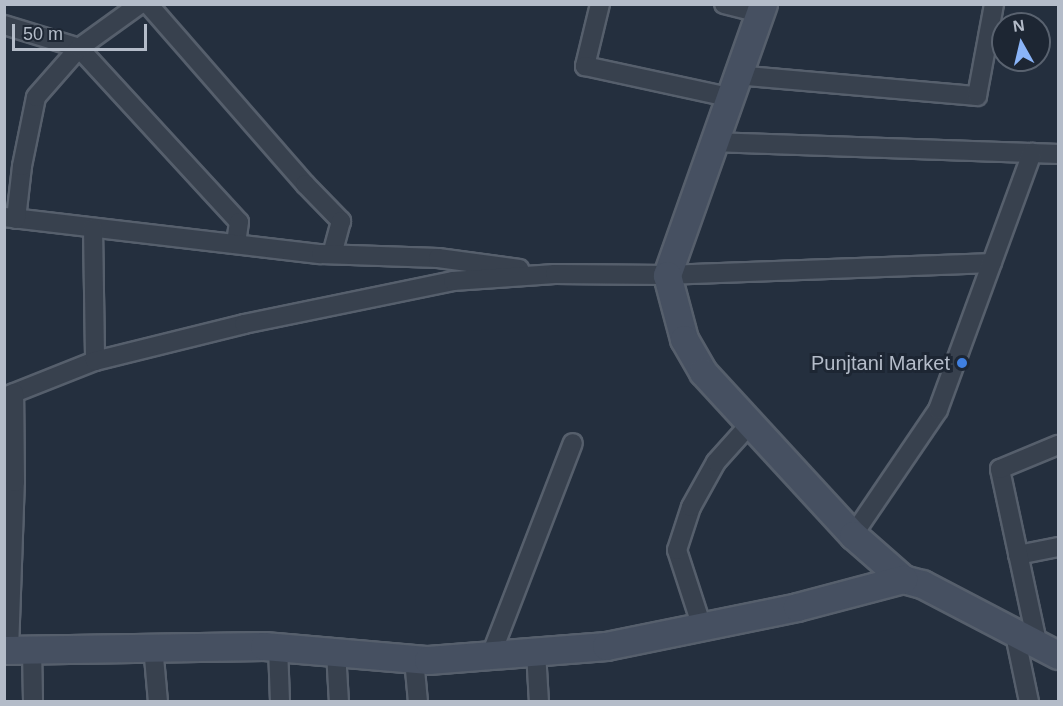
<!DOCTYPE html>
<style>
body{margin:0}
#map{position:relative;width:1063px;height:706px;overflow:hidden;background:#242f3e;font-family:Helvetica,sans-serif}
div>[style]{position:absolute}
[style*='--x']{left:calc(var(--x)*1px);top:calc(var(--y)*1px);width:calc(var(--w)*1px);rotate:calc(var(--a)*1deg)}
.roads{filter:drop-shadow(2px 0 #565f6c) drop-shadow(-2px 0 #565f6c) drop-shadow(0 2px #565f6c) drop-shadow(0 -2px #565f6c)}
.street>*{height:18px;margin:-9px;padding:0 9px;transform-origin:9px;border-radius:9px;background:#38414e}
.secondary>*{height:27px;margin:-13.5px;padding:0 13.5px;transform-origin:13.5px;border-radius:13.5px;background:#465061}
.dots>*{width:16px;height:16px;translate:-50% -50%;box-sizing:border-box;border:3px solid #1d2633;border-radius:50%}
span{translate:-50% -50%;white-space:nowrap;text-align:center;line-height:1.15;-webkit-text-stroke:6px #1d2633;paint-order:stroke}
.poi-label{font-size:20px;color:#b4bcc9}
.right{translate:-100% -50%;text-align:right}
.frame{position:absolute;inset:0;border:6px solid #b4bcc9;pointer-events:none}
.north{position:absolute;left:991px;top:12px;width:60px;height:60px;box-sizing:border-box;background:#1d2633;border:2px solid #59626f;border-radius:50%;rotate:352deg;font-size:16px;font-weight:700;line-height:24px;text-align:center;color:#b4bcc9}
.north::after{content:'';display:block;margin:auto;width:21px;height:27px;background:#8ab4f8;clip-path:polygon(50% 0,100% 100%,50% 72%,0 100%)}
.scale{position:absolute;left:12px;top:24px;width:135px;height:27px;box-sizing:border-box;border:3px solid #b4bcc9;border-top:0;padding-left:8px;font-size:18px;line-height:21px;white-space:nowrap;color:#b4bcc9;-webkit-text-stroke:4px #1d2633;paint-order:stroke}
</style>
<div id="map">
<div class="roads">
<div class="street">
<div style="--x:148;--y:4;--w:239;--a:48.9"></div>
<div style="--x:305;--y:184;--w:52;--a:45.8"></div>
<div style="--x:341;--y:221;--w:34;--a:105"></div>
<div style="--x:600;--y:4;--w:64;--a:103.6"></div>
<div style="--x:585;--y:66;--w:146;--a:12.2"></div>
<div style="--x:724;--y:4;--w:37;--a:14"></div>
<div style="--x:4;--y:25;--w:78;--a:17"></div>
<div style="--x:79;--y:48;--w:236;--a:47.4"></div>
<div style="--x:239;--y:222;--w:22;--a:98"></div>
<div style="--x:736;--y:75;--w:242;--a:5"></div>
<div style="--x:977;--y:96;--w:94;--a:-79.5"></div>
<div style="--x:713;--y:142;--w:345;--a:2"></div>
<div style="--x:4;--y:217;--w:319;--a:6.7"></div>
<div style="--x:321;--y:254;--w:117;--a:2"></div>
<div style="--x:438;--y:258;--w:82;--a:7.7"></div>
<div style="--x:16;--y:219;--w:53;--a:-83.5"></div>
<div style="--x:22;--y:166;--w:70;--a:-78.5"></div>
<div style="--x:36;--y:97;--w:65;--a:-48.7"></div>
<div style="--x:79;--y:48;--w:75;--a:-35.8"></div>
<div style="--x:93;--y:228;--w:133;--a:89.1"></div>
<div style="--x:4;--y:397;--w:98;--a:-21.6"></div>
<div style="--x:95;--y:361;--w:154;--a:-13.9"></div>
<div style="--x:244;--y:324;--w:213;--a:-11.6"></div>
<div style="--x:453;--y:281;--w:102;--a:-3.9"></div>
<div style="--x:555;--y:274;--w:112;--a:0.5"></div>
<div style="--x:667;--y:275;--w:325;--a:-2.1"></div>
<div style="--x:853;--y:535;--w:151;--a:-55.8"></div>
<div style="--x:938;--y:410;--w:274;--a:-69.9"></div>
<div style="--x:1018;--y:555;--w:41;--a:-11.3"></div>
<div style="--x:702;--y:627;--w:81;--a:-108"></div>
<div style="--x:677;--y:550;--w:45;--a:-72"></div>
<div style="--x:691;--y:507;--w:51;--a:-60.9"></div>
<div style="--x:716;--y:462;--w:52;--a:-48.1"></div>
<div style="--x:1014;--y:630;--w:74;--a:78.2"></div>
<div style="--x:1037;--y:642;--w:177;--a:-102.1"></div>
<div style="--x:1000;--y:469;--w:63;--a:-22.5"></div>
<div style="--x:153;--y:646;--w:56;--a:84.9"></div>
<div style="--x:278;--y:647;--w:55;--a:87.9"></div>
<div style="--x:32;--y:649;--w:53;--a:88.9"></div>
<div style="--x:9;--y:650;--w:168;--a:-88"></div>
<div style="--x:15;--y:482;--w:89;--a:-90.6"></div>
<div style="--x:336;--y:652;--w:50;--a:86.6"></div>
<div style="--x:536;--y:652;--w:50;--a:86.6"></div>
<div style="--x:491;--y:655;--w:227;--a:-68.9"></div>
<div style="--x:414;--y:659;--w:43;--a:84.7"></div>
</div>
<div class="secondary">
<div style="--x:763;--y:4;--w:288;--a:109.5"></div>
<div style="--x:667;--y:275;--w:66;--a:75.1"></div>
<div style="--x:684;--y:339;--w:38;--a:60"></div>
<div style="--x:703;--y:372;--w:222;--a:47.4"></div>
<div style="--x:853;--y:535;--w:67;--a:41.3"></div>
<div style="--x:903;--y:579;--w:20;--a:15"></div>
<div style="--x:922;--y:584;--w:153;--a:27.6"></div>
<div style="--x:4;--y:650;--w:260;--a:-0.9"></div>
<div style="--x:264;--y:646;--w:165;--a:4.9"></div>
<div style="--x:428;--y:660;--w:179;--a:-4.5"></div>
<div style="--x:606;--y:646;--w:195;--a:-11.5"></div>
<div style="--x:797;--y:607;--w:110;--a:-14.8"></div>
</div>
</div>
<div class="dots">
<div style="left:962px;top:363px;background:#3f7fe0"></div>
</div>
<div class="poi-label">
<span class="right" style="left:950px;top:363px">Punjtani Market</span>
</div>
<div class="frame"></div>
<div class="north">N</div>
<div class="scale">50 m</div>
</div>
